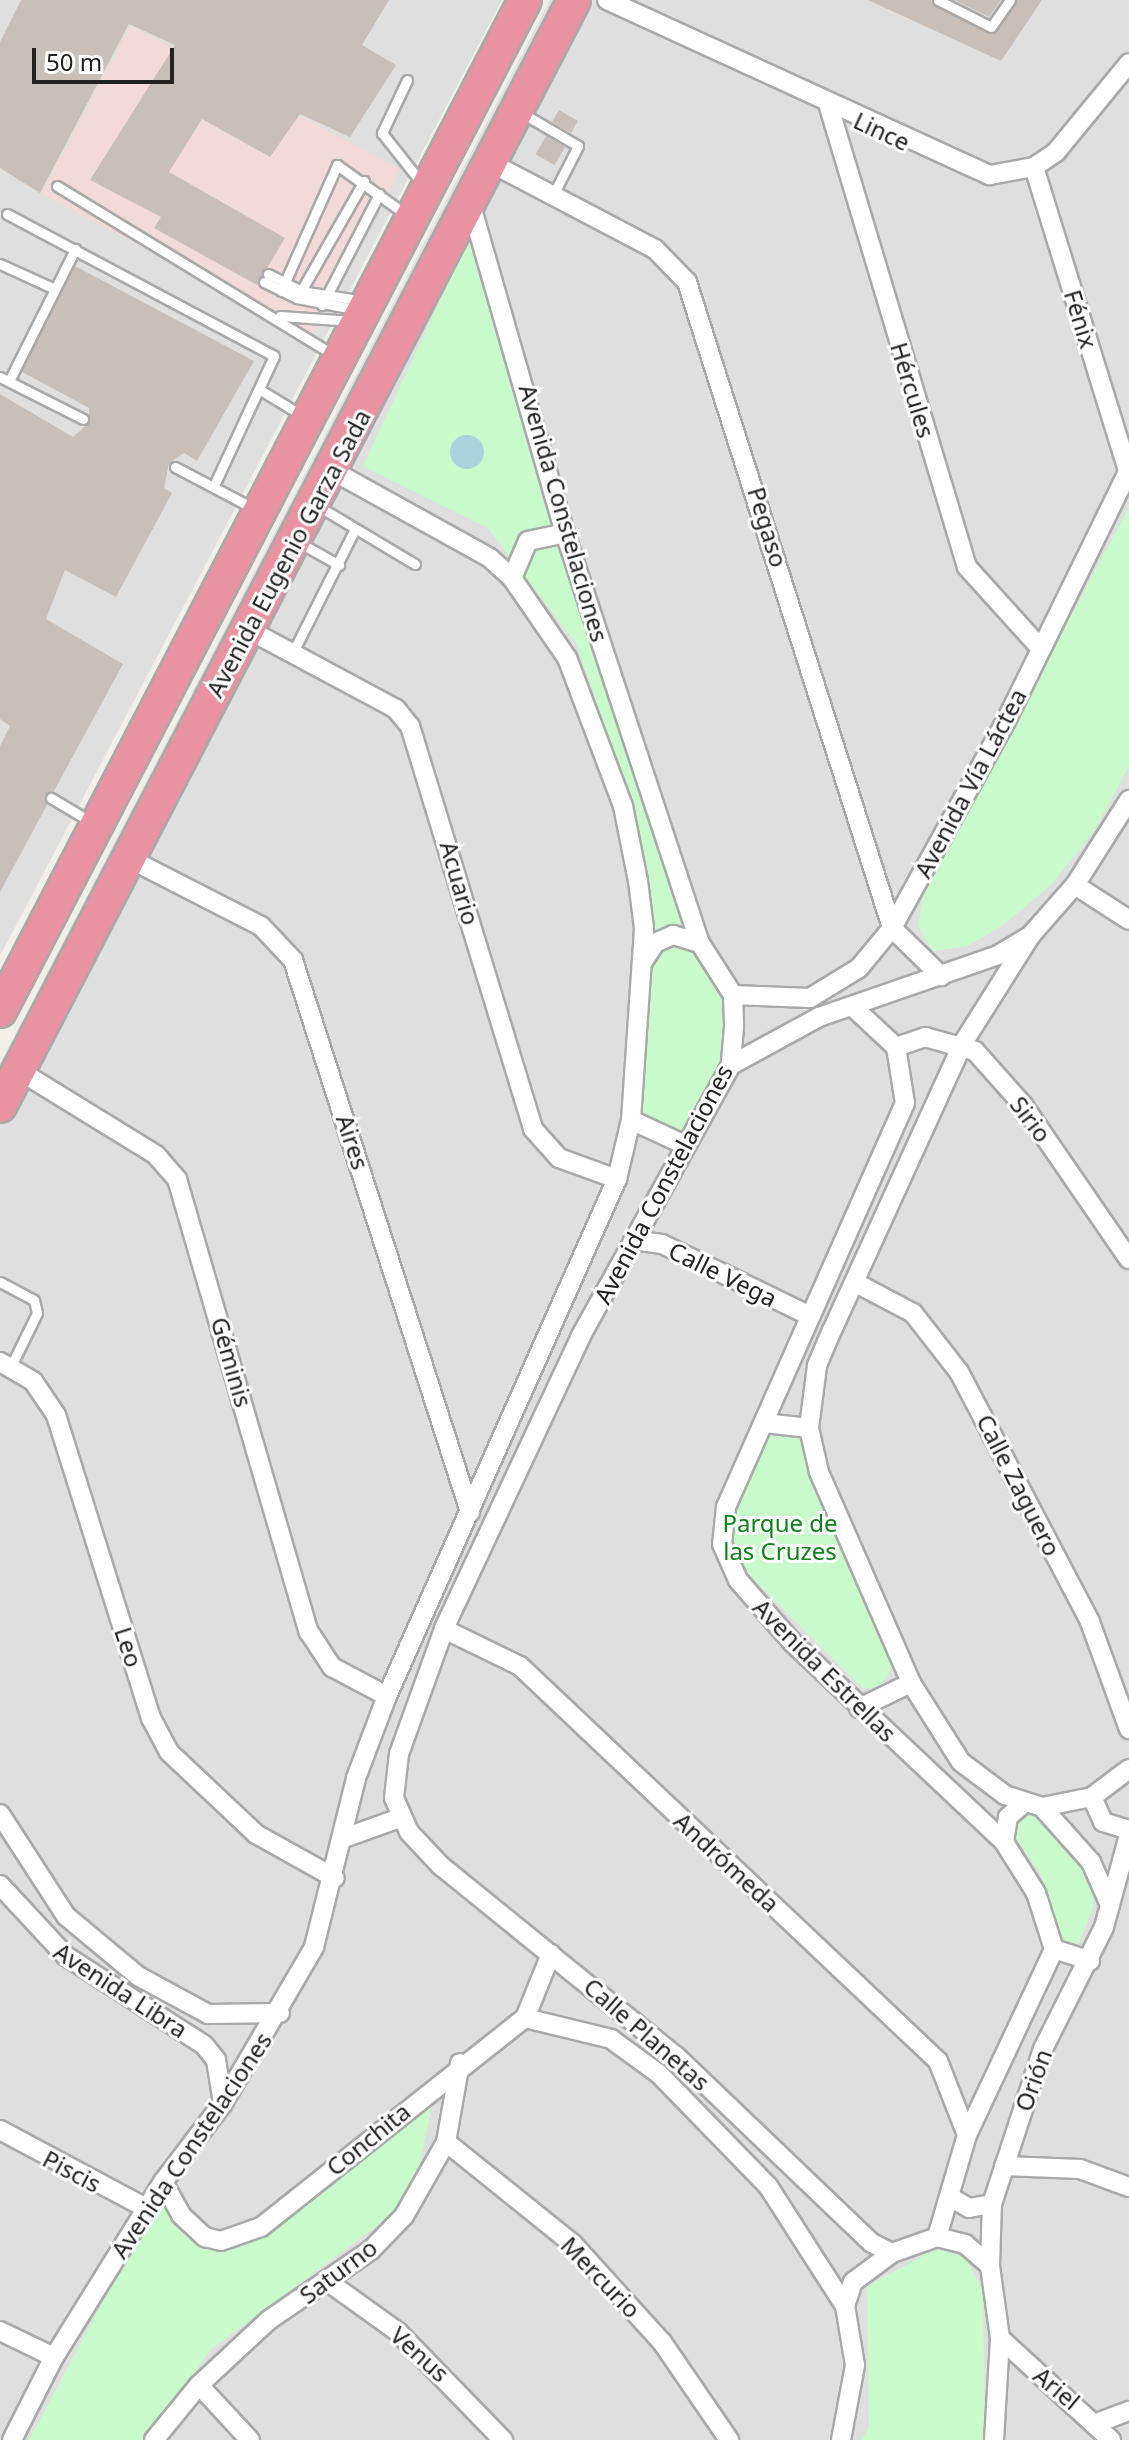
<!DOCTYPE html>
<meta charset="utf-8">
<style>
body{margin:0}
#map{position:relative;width:1129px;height:2440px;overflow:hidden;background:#f2efe9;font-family:"Noto Sans",sans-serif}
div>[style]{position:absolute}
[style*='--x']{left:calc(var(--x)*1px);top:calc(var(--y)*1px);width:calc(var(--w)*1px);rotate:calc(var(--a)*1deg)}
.residential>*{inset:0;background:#e0dfdf}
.commercial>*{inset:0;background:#f2dad9;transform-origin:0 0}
.park>*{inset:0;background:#c8facc}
.water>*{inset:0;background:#aad3df}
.round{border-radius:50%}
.building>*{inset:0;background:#c7bfb8;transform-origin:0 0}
.roads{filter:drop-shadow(2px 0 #a9a9a9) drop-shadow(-2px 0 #a9a9a9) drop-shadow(0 2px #a9a9a9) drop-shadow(0 -2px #a9a9a9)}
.lane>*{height:9px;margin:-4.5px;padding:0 4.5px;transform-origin:4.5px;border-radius:4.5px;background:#fff}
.street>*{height:18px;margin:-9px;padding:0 9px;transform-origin:9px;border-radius:9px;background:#fff}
.highway>*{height:32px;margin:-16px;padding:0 16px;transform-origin:16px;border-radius:16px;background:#e892a2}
span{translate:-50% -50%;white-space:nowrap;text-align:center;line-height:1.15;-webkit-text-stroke:6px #fff;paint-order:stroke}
.street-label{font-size:24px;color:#222}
.park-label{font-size:24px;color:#0c8416}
.scale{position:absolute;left:32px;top:48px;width:142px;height:36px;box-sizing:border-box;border:4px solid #222;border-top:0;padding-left:10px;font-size:24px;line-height:28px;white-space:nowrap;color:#222;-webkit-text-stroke:6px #fff;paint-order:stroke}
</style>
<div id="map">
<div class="residential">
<div style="clip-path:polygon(0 0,502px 0,0 956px)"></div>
<div style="clip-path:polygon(550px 0,1129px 0,1129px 2440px,0 2440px,0 1064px)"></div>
</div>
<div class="commercial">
<div style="left:131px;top:26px;width:305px;height:190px;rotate:28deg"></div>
</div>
<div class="park">
<div style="clip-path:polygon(472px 232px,534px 413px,681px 923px,648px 936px,622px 776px,576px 643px,488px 528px,363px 466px)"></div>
<div style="clip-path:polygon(1129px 507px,1129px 766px,1094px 831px,1052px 884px,1002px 926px,968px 946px,933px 951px,918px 926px,923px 894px)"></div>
<div style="clip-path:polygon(688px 941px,725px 990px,726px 1053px,679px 1135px,637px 1113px,650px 957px,657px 948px)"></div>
<div style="clip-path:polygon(799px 1431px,812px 1482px,893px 1665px,879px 1689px,862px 1688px,730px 1556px,729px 1522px,767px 1434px)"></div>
<div style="clip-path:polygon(1027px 1809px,1037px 1810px,1084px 1858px,1093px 1882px,1093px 1908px,1078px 1945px,1060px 1940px,1041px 1874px,1013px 1835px,1014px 1820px)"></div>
<div style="clip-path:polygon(432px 2106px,416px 2180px,397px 2211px,210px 2350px,150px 2440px,29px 2440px,162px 2191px,184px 2229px,206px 2247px,242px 2243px)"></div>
<div style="clip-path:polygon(936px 2249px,965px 2257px,983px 2291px,985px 2440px,862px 2440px,869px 2427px,867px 2286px)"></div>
</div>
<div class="water">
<div class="round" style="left:450px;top:435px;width:34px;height:34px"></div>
</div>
<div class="building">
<div style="clip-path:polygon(21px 0,389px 0,362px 45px,396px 65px,350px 137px,300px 114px,270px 157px,202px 119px,169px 172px,285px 238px,257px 285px,154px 228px,161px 217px,90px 180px,175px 45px,129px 24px,40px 193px,0 168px,0 42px)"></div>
<div style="clip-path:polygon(868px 0,931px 0,990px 34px,1017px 0,1042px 0,1001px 61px)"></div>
<div style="clip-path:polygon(955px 0,1001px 0,989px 17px)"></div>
<div style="left:559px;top:110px;width:22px;height:14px;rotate:30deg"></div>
<div style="left:546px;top:136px;width:22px;height:21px;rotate:30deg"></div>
<div style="clip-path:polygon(75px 266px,254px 361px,197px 461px,184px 453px,169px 463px,164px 488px,172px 493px,116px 597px,65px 570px,46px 619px,123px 664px,54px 791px,44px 795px,47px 805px,0 892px,0 746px,10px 726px,0 719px,0 394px,73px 437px,89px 423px,89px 408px,22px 372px)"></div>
</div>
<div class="roads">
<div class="lane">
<div style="--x:938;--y:0;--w:59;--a:27"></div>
<div style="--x:991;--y:27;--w:33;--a:-55"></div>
<div style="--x:407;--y:80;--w:59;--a:115.3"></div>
<div style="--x:382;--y:133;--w:66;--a:51.7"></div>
<div style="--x:522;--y:113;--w:65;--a:30.5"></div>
<div style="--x:578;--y:146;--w:53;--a:117.1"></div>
<div style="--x:57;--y:186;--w:326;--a:31.4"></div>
<div style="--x:7;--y:214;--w:302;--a:28"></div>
<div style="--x:274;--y:356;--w:142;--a:114.9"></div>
<div style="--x:0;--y:264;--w:60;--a:24.4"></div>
<div style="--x:268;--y:274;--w:37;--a:27"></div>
<div style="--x:301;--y:291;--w:64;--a:9"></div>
<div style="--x:264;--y:282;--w:37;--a:26"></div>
<div style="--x:297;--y:298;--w:62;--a:11.1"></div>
<div style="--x:281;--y:291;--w:138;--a:-66"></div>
<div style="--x:337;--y:165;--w:87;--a:35.7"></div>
<div style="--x:297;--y:298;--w:135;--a:-60.2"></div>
<div style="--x:322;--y:305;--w:125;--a:-62.8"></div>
<div style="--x:280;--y:316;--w:73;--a:3.9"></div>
<div style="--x:0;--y:377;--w:93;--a:26.8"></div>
<div style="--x:9;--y:381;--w:148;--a:-63.4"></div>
<div style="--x:262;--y:391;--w:48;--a:31.4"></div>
<div style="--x:175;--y:467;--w:88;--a:27.7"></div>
<div style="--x:318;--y:506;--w:113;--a:30.9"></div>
<div style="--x:300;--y:543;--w:45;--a:29.4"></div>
<div style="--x:292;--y:654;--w:140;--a:-63.3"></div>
<div style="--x:51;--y:798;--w:49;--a:30.8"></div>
<div style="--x:0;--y:1282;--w:38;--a:28"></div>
<div style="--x:34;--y:1300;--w:13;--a:77"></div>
<div style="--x:37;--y:1313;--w:59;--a:116.1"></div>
</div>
<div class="street">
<div style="--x:607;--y:0;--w:421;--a:24.6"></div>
<div style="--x:990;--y:175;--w:45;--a:-10.3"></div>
<div style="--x:1034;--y:167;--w:27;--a:-34"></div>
<div style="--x:1056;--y:152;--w:115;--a:-50.6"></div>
<div style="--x:829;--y:107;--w:480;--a:73.3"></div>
<div style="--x:967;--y:567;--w:110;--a:47.9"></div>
<div style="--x:491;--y:163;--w:185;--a:27.7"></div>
<div style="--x:655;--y:249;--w:46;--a:45.9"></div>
<div style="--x:687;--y:282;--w:678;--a:72.39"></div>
<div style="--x:892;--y:928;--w:69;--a:44.4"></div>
<div style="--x:1034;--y:167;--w:318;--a:72.8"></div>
<div style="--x:470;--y:202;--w:344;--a:74"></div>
<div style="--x:565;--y:533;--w:432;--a:71.8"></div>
<div style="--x:700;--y:943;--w:62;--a:57.6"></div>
<div style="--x:733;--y:995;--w:32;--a:88"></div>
<div style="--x:734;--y:1027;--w:38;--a:95"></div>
<div style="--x:731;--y:1065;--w:310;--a:119"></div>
<div style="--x:581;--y:1336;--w:323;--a:115.1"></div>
<div style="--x:444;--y:1629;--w:133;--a:109.8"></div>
<div style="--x:399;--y:1754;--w:44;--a:96.5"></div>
<div style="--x:394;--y:1798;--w:37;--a:66"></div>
<div style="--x:409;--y:1832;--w:47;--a:46.7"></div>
<div style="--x:441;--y:1866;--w:302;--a:39"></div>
<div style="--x:676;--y:2056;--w:271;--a:43.7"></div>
<div style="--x:872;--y:2243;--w:22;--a:27"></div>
<div style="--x:512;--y:578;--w:40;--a:-66.6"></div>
<div style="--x:528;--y:541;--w:38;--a:-12"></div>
<div style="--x:247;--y:629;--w:169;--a:28.2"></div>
<div style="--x:396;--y:709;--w:22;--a:51"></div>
<div style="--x:410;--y:726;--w:421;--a:73"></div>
<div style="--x:533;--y:1129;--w:39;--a:48"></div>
<div style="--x:559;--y:1158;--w:62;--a:19.9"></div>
<div style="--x:128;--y:858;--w:149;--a:27.1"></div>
<div style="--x:261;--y:926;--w:47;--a:46.7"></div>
<div style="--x:293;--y:960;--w:580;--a:72.22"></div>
<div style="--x:1075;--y:885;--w:64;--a:32.9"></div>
<div style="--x:1031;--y:935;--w:128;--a:122.2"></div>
<div style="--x:963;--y:1043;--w:315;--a:114.5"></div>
<div style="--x:832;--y:1330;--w:39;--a:113"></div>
<div style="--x:817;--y:1366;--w:63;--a:97.4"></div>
<div style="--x:809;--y:1428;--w:45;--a:77.2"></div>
<div style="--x:819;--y:1472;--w:230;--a:66.4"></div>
<div style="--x:911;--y:1683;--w:93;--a:57.7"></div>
<div style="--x:961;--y:1762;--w:55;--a:36.9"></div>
<div style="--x:1005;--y:1795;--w:39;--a:18"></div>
<div style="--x:1042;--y:1807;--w:51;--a:-11.3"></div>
<div style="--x:1092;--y:1797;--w:46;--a:-37.1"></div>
<div style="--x:644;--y:960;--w:20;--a:-57"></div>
<div style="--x:655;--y:943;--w:20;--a:-24"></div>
<div style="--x:673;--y:935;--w:28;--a:17"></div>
<div style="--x:733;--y:995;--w:77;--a:2.2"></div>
<div style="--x:810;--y:998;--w:57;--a:-31.5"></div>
<div style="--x:859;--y:968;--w:52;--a:-50.5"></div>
<div style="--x:892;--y:928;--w:236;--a:-61.2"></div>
<div style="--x:1006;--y:721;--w:280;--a:-63.9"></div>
<div style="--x:854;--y:1008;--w:57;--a:42.9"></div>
<div style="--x:896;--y:1047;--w:57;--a:80.9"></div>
<div style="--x:905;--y:1103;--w:442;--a:113.9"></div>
<div style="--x:726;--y:1507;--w:37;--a:96"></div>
<div style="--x:722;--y:1544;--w:39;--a:66"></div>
<div style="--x:738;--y:1580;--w:84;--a:48.9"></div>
<div style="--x:793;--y:1643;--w:290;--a:43.3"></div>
<div style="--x:1004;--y:1842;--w:60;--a:57.9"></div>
<div style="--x:1036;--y:1893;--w:59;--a:72.2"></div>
<div style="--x:896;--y:1047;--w:31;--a:-19"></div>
<div style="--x:925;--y:1037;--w:52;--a:15.6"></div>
<div style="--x:975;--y:1051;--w:72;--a:48.4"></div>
<div style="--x:1023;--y:1105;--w:187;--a:55.5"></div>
<div style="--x:731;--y:1065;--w:100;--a:-28.6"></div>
<div style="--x:819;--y:1017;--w:189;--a:-19.1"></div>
<div style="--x:998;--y:955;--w:39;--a:-31"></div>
<div style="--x:1031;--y:935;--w:67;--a:-48.7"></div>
<div style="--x:1075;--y:885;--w:101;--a:-57.6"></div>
<div style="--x:18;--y:1070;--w:162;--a:31.6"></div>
<div style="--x:156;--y:1155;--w:32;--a:49"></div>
<div style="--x:177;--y:1179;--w:472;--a:73.8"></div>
<div style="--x:309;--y:1632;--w:42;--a:56.7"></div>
<div style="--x:332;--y:1667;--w:62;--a:27.8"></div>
<div style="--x:631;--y:1120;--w:60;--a:24.8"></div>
<div style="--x:633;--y:1240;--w:29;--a:8"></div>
<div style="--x:662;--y:1244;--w:165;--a:25.9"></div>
<div style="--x:856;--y:1283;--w:64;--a:27.8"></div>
<div style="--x:913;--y:1313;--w:75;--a:52.1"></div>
<div style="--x:959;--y:1372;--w:282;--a:62.3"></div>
<div style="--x:1090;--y:1622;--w:114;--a:70"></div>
<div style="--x:0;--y:1362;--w:38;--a:30"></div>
<div style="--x:33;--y:1381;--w:41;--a:55.9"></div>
<div style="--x:56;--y:1415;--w:318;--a:72.6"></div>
<div style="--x:151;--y:1718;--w:38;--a:62"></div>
<div style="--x:169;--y:1752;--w:120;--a:43.3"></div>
<div style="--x:256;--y:1834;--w:90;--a:29.1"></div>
<div style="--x:764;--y:1423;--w:45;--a:6.3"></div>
<div style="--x:444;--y:1629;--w:85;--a:26"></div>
<div style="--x:520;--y:1666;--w:575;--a:43.38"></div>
<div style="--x:938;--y:2061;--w:79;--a:68.6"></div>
<div style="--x:859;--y:1708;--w:58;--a:-25.7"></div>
<div style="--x:1092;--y:1797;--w:27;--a:66"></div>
<div style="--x:1103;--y:1822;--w:27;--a:17"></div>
<div style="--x:1042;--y:1807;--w:74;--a:48.3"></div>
<div style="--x:1091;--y:1862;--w:47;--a:66.2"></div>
<div style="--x:0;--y:1814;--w:121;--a:57.1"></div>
<div style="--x:66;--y:1916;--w:94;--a:39.8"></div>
<div style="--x:138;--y:1976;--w:80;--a:28.5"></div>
<div style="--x:208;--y:2014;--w:72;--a:-0.8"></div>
<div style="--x:341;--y:1839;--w:63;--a:-19.6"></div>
<div style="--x:1004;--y:1842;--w:25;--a:-81"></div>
<div style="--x:1008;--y:1817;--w:20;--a:-41"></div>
<div style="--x:0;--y:1885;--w:97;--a:47.1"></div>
<div style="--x:66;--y:1956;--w:164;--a:32.8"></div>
<div style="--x:204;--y:2045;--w:19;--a:51"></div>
<div style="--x:216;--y:2060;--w:44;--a:80.8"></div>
<div style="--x:1054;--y:1949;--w:38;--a:18"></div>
<div style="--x:525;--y:2018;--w:89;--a:13.7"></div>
<div style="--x:611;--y:2039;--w:59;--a:36.1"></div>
<div style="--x:659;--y:2074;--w:156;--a:45.8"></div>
<div style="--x:768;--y:2186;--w:143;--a:57.3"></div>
<div style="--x:0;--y:2130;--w:166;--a:28.1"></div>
<div style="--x:446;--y:2142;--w:163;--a:38.8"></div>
<div style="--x:573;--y:2244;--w:132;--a:47.8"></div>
<div style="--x:662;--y:2342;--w:119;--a:55.6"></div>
<div style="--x:1004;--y:2166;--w:76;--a:2.3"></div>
<div style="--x:1080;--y:2169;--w:52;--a:20.2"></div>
<div style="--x:163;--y:2182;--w:38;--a:61"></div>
<div style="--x:181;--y:2215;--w:33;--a:43"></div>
<div style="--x:205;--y:2237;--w:16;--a:14"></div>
<div style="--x:221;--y:2241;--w:42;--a:-19.3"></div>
<div style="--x:261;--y:2227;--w:337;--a:-38.4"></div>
<div style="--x:525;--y:2018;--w:69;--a:-67.9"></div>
<div style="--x:950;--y:2197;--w:22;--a:30"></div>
<div style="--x:969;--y:2208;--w:23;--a:-10"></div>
<div style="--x:937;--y:2237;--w:106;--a:-73.6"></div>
<div style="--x:967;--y:2135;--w:205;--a:-64.9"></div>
<div style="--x:327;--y:2281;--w:87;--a:35.7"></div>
<div style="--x:398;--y:2332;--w:151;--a:45.8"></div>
<div style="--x:0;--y:2331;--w:60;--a:25.7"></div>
<div style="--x:1000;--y:2338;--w:151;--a:42.6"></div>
<div style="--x:199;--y:2385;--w:75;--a:47.2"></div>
<div style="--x:1097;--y:2423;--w:34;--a:-21"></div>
<div style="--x:12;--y:2440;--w:93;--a:-63.2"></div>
<div style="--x:54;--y:2357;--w:206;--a:-58.1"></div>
<div style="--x:163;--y:2182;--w:99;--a:-52.8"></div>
<div style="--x:223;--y:2103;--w:181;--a:-59.7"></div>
<div style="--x:314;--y:1947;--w:174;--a:-76"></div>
<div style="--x:356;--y:1778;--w:88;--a:-69.3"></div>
<div style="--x:387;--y:1696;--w:566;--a:-66.02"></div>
<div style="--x:617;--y:1179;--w:61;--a:-76.7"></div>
<div style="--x:631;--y:1120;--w:192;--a:-86.1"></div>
<div style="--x:644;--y:928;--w:47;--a:-97.3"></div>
<div style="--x:638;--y:881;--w:76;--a:-101.3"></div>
<div style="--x:623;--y:806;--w:158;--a:-110.7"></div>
<div style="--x:567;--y:658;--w:97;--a:-124.5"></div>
<div style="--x:512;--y:578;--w:30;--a:-138"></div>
<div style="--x:490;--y:558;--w:179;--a:-151"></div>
<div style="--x:154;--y:2440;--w:71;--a:-50.7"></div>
<div style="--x:199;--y:2385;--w:96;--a:-42.9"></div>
<div style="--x:269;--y:2320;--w:124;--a:-34.5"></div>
<div style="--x:371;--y:2250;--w:47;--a:-45.9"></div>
<div style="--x:404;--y:2216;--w:85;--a:-60.4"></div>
<div style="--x:446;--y:2142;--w:80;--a:-80"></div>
<div style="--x:841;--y:2440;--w:76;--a:-79.4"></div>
<div style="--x:855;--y:2365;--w:60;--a:-99.6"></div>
<div style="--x:845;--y:2306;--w:25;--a:-72"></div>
<div style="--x:853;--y:2282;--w:49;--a:-36.6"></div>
<div style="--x:892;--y:2253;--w:48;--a:-19.6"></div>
<div style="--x:937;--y:2237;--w:29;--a:14"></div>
<div style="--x:965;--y:2244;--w:33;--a:41"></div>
<div style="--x:994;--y:2440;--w:102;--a:-86.6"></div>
<div style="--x:1000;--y:2338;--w:73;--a:-97.9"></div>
<div style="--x:990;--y:2266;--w:62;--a:-88.2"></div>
<div style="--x:992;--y:2204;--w:163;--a:-71.8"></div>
<div style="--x:1043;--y:2049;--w:136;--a:-63.4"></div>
<div style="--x:1104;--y:1927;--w:95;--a:-74.8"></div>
</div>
<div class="highway">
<div style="--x:0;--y:1011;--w:1139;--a:-62.56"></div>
<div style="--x:0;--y:1106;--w:1246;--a:-62.57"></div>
</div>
</div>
<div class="street-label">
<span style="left:882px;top:131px;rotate:25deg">Lince</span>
<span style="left:1081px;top:319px;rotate:73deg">Fénix</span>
<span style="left:913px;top:390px;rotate:73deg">Hércules</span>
<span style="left:564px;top:513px;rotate:74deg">Avenida Constelaciones</span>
<span style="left:768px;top:527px;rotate:73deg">Pegaso</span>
<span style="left:288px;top:553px;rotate:-62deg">Avenida Eugenio Garza Sada</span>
<span style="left:970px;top:783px;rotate:-62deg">Avenida Vía Láctea</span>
<span style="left:460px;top:883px;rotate:74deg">Acuario</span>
<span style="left:1031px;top:1119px;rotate:53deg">Sirio</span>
<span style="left:353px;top:1142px;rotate:72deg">Aires</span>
<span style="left:663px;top:1184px;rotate:-62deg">Avenida Constelaciones</span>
<span style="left:723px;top:1274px;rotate:26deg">Calle Vega</span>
<span style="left:232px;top:1362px;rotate:74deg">Géminis</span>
<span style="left:1019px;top:1485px;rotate:63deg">Calle Zaguero</span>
<span style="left:129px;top:1647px;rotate:72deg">Leo</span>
<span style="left:825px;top:1670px;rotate:45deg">Avenida Estrellas</span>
<span style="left:727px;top:1862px;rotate:43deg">Andrómeda</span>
<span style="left:121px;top:1990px;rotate:33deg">Avenida Libra</span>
<span style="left:647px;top:2034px;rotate:41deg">Calle Planetas</span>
<span style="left:1033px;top:2080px;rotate:-70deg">Orión</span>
<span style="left:368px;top:2139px;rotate:-39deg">Conchita</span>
<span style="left:191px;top:2145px;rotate:-56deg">Avenida Constelaciones</span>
<span style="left:72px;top:2171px;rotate:28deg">Piscis</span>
<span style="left:338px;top:2271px;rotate:-37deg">Saturno</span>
<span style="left:601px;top:2277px;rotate:46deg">Mercurio</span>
<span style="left:420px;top:2354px;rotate:42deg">Venus</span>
<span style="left:1057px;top:2388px;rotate:40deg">Ariel</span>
</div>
<div class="park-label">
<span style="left:780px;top:1537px">Parque de<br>las Cruzes</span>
</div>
<div class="scale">50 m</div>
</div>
